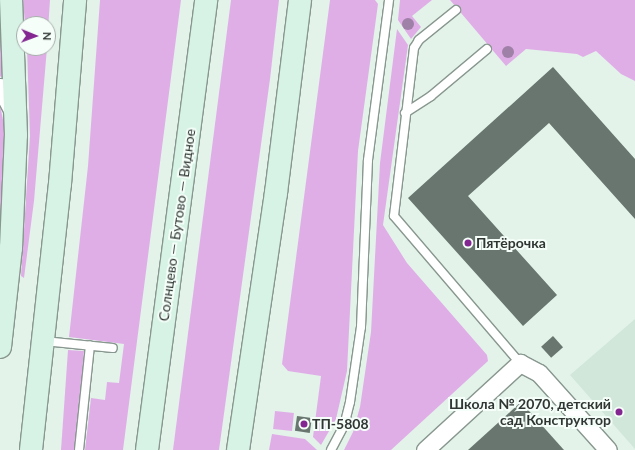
<!DOCTYPE html>
<meta charset="utf-8">
<style>
body{margin:0}
#map{position:relative;width:635px;height:450px;overflow:hidden;background:#e3f3ea;font-family:Lato,sans-serif}
div>[style]{position:absolute}
[style*='--x']{left:calc(var(--x)*1px);top:calc(var(--y)*1px);width:calc(var(--w)*1px);rotate:calc(var(--a)*1deg)}
.built>*{inset:0;background:#d0e7da}
.green>*{inset:0;background:#e0aee7;transform-origin:0 0}
.building>*{inset:0;background:#68766f;transform-origin:0 0}
.roads{filter:drop-shadow(1px 0 #88978f) drop-shadow(-1px 0 #88978f) drop-shadow(0 1px #88978f) drop-shadow(0 -1px #88978f)}
.service>*{height:8px;margin:-4px;padding:0 4px;transform-origin:4px;border-radius:4px;background:#fff}
.minor>*{height:17px;margin:-8.5px;padding:0 8.5px;transform-origin:8.5px;border-radius:8.5px;background:#fff}
.secondary>*{height:22px;margin:-11px;padding:0 11px;transform-origin:11px;border-radius:11px;background:#d6f3e5}
.trees>*{width:12px;height:12px;margin:-6px;border-radius:50%;background:#9f81a7}
.dots>*{width:11px;height:11px;translate:-50% -50%;box-sizing:border-box;border:2px solid #f5fef9;border-radius:50%}
span{translate:-50% -50%;white-space:nowrap;text-align:center;line-height:1.15;-webkit-text-stroke:4px #f5fef9;paint-order:stroke}
.street-label{font-size:14px;color:#303633}
.poi-label{font-size:14px;color:#303633;font-weight:700}
.left{translate:0 -50%;text-align:left}
.right{translate:-100% -50%;text-align:right}
.north{position:absolute;left:16px;top:16px;width:40px;height:40px;box-sizing:border-box;background:#f5fef9;border:1px solid #a6aeaa;border-radius:50%;rotate:91deg;font-size:11px;font-weight:700;line-height:16px;text-align:center;color:#303633}
.north::after{content:'';display:block;margin:auto;width:14px;height:18px;background:#842691;clip-path:polygon(50% 0,100% 100%,50% 72%,0 100%)}
</style>
<div id="map">
<div class="built">
<div style="clip-path:polygon(635px 319px,635px 449px,570px 375px)"></div>
</div>
<div class="green">
<div style="clip-path:polygon(23px 0,50px 0,48px 30px,48px 24px,25px 24px)"></div>
<div style="clip-path:polygon(100px 0,181px 0,123px 450px,85px 450px,91px 398px,105px 400px,107px 382px,119px 383px,124px 344px,69px 337px,88px 166px)"></div>
<div style="clip-path:polygon(231px 0,279px 0,270px 79px,219px 450px,173px 450px)"></div>
<div style="clip-path:polygon(330px 0,375px 0,378px 4px,358px 151px,347px 371px,336px 419px,321px 445px,313px 437px,321px 376px,288px 371px,282px 364px)"></div>
<div style="clip-path:polygon(400px 0,432px 0,412px 16px,421px 27px,411px 39px,398px 20px)"></div>
<div style="clip-path:polygon(450px 0,635px 0,635px 81px,621px 74px,596px 51px,583px 57px,577px 54px,526px 49px,506px 66px)"></div>
<div style="clip-path:polygon(0 3px,4px 64px,5px 81px,0 76px)"></div>
<div style="clip-path:polygon(397px 29px,408px 45px,383px 225px,407px 263px,487px 355px,488px 361px,391px 450px,344px 450px,353px 432px,360px 407px,371px 332px,380px 163px)"></div>
<div style="clip-path:polygon(27px 48px,47px 48px,34px 201px,24px 278px,21px 276px,30px 136px)"></div>
<div style="clip-path:polygon(0 105px,4px 125px,5px 151px,0 241px)"></div>
<div style="left:68px;top:350px;width:16px;height:101px;rotate:4deg"></div>
<div style="left:275px;top:411px;width:19px;height:18px;rotate:6deg"></div>
<div style="clip-path:polygon(272px 434px,305px 439px,317px 450px,269px 450px)"></div>
</div>
<div class="building">
<div style="clip-path:polygon(553px 67px,635px 159px,635px 219px,549px 123px,468px 196px,557px 295px,523px 326px,408px 198px)"></div>
<div style="left:553px;top:336px;width:15px;height:16px;rotate:48deg"></div>
<div style="clip-path:polygon(521px 402px,564px 450px,468px 450px)"></div>
<div style="left:297px;top:416px;width:15px;height:15px;rotate:8deg"></div>
</div>
<div class="roads">
<div class="service">
<div style="--x:456;--y:10;--w:48;--a:141"></div>
<div style="--x:419;--y:40;--w:9;--a:122"></div>
<div style="--x:414;--y:48;--w:169;--a:96.8"></div>
<div style="--x:394;--y:216;--w:194;--a:49.4"></div>
<div style="--x:405;--y:113;--w:31;--a:-33"></div>
<div style="--x:431;--y:96;--w:73;--a:-40"></div>
<div style="--x:44;--y:341;--w:69;--a:5.8"></div>
<div style="--x:79;--y:450;--w:105;--a:-84"></div>
<div style="--x:331;--y:450;--w:27;--a:-62"></div>
<div style="--x:344;--y:426;--w:25;--a:-76"></div>
<div style="--x:350;--y:402;--w:76;--a:-81.7"></div>
<div style="--x:361;--y:327;--w:167;--a:-87.6"></div>
<div style="--x:368;--y:160;--w:161;--a:-82.5"></div>
</div>
<div class="minor">
<div style="--x:0;--y:87;--w:27;--a:62"></div>
<div style="--x:425;--y:450;--w:129;--a:-42.5"></div>
<div style="--x:520;--y:363;--w:21;--a:28"></div>
<div style="--x:539;--y:373;--w:103;--a:48.1"></div>
</div>
<div class="secondary">
<div style="--x:0;--y:347;--w:100;--a:-83.7"></div>
<div style="--x:11;--y:248;--w:113;--a:-87.5"></div>
<div style="--x:16;--y:135;--w:135;--a:-92.1"></div>
<div style="--x:31;--y:450;--w:268;--a:-83.8"></div>
<div style="--x:60;--y:184;--w:185;--a:-85.3"></div>
<div style="--x:147;--y:450;--w:454;--a:-82.5"></div>
<div style="--x:238;--y:450;--w:260;--a:-81.6"></div>
<div style="--x:276;--y:193;--w:194;--a:-82.9"></div>
</div>
</div>
<div class="trees">
<div style="left:408px;top:24px"></div>
<div style="left:508px;top:52px"></div>
</div>
<div class="dots">
<div style="left:468px;top:243px;background:#842691"></div>
<div style="left:619px;top:412px;background:#842691"></div>
<div style="left:304px;top:424px;background:#842691"></div>
</div>
<div class="street-label">
<span style="left:177px;top:225px;rotate:-82deg">Солнцево — Бутово — Видное</span>
</div>
<div class="poi-label">
<span class="left" style="left:476px;top:243px">Пятёрочка</span>
<span class="right" style="left:611px;top:412px">Школа № 2070, детский<br>сад Конструктор</span>
<span class="left" style="left:312px;top:424px">ТП-5808</span>
</div>
<div class="north">N</div>
</div>
